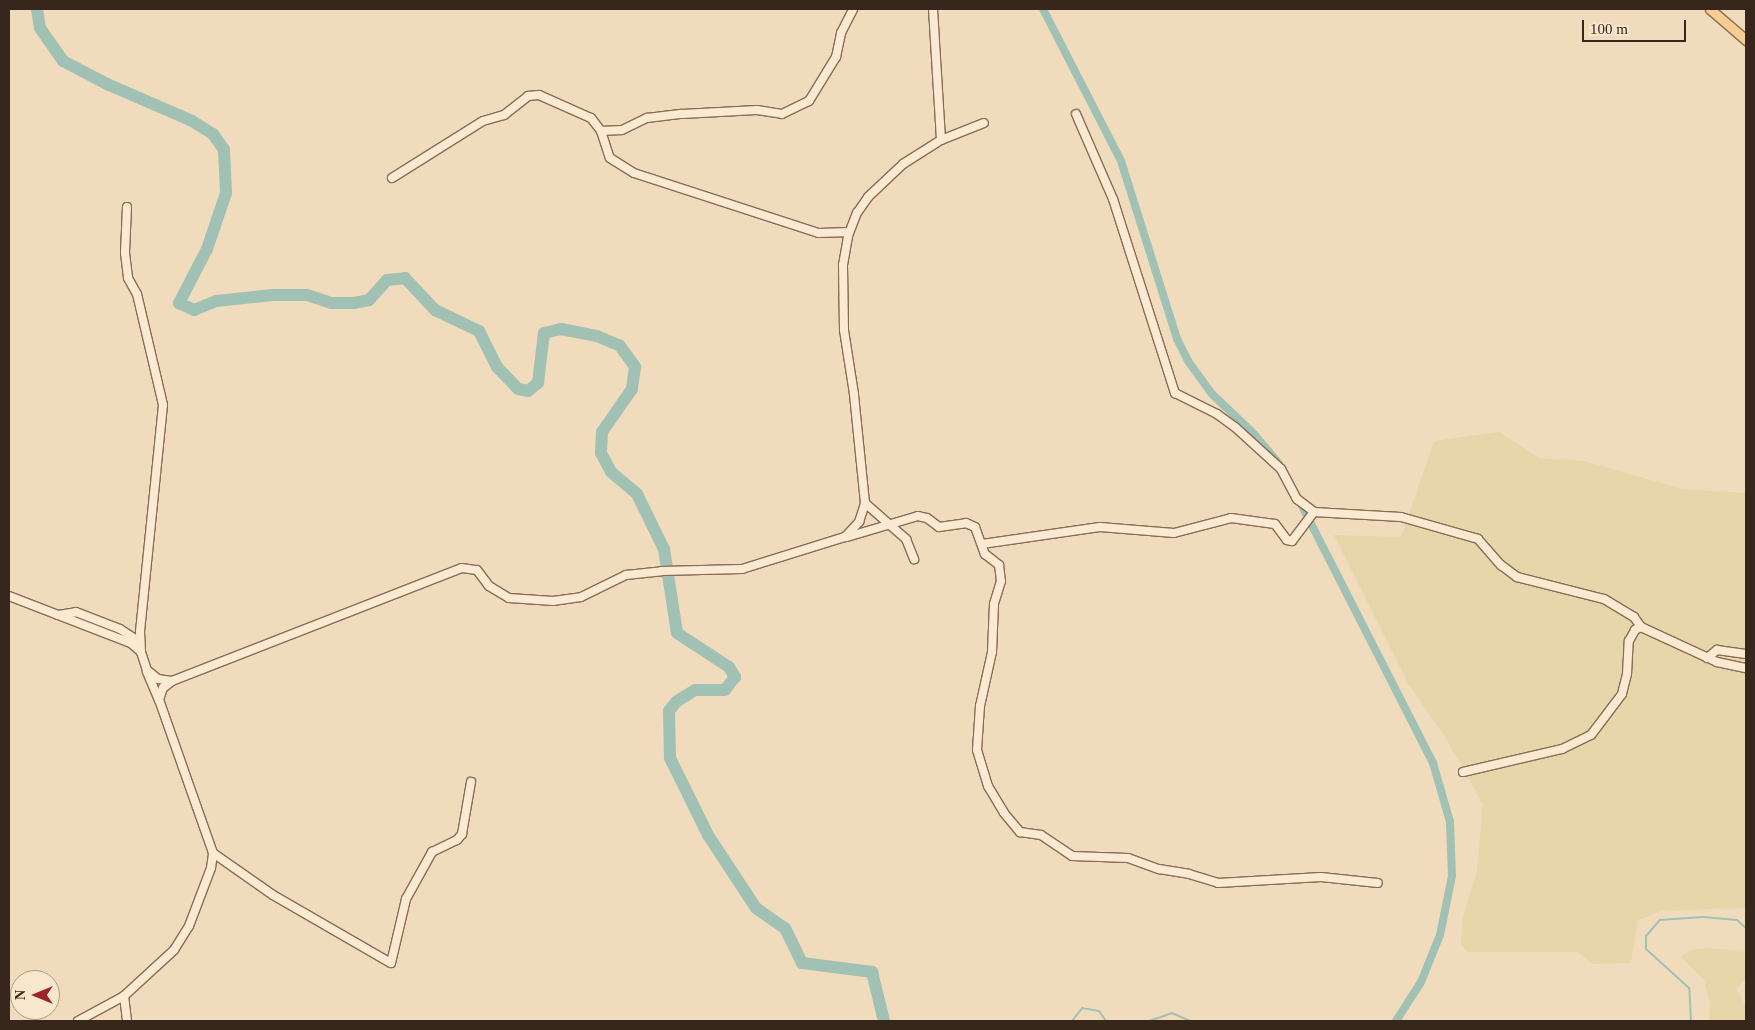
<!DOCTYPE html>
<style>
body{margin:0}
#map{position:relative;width:1755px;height:1030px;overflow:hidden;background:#f0dcbd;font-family:Georgia,serif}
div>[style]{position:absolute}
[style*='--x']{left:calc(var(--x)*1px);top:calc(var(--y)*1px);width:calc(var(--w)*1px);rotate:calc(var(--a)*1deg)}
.farmland>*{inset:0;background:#e6d6aa}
.stream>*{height:2px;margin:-1px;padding:0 1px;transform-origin:1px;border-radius:1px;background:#a1c1b4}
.canal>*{height:8px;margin:-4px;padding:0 4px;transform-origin:4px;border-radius:4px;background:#a1c1b4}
.river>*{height:12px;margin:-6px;padding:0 6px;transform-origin:6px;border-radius:6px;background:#a1c1b4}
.roads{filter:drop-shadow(1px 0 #896c56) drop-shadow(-1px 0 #896c56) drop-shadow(0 1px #896c56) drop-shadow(0 -1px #896c56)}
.minor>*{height:8px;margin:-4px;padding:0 4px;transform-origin:4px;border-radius:4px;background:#faead1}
.major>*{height:9px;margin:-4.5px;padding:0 4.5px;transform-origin:4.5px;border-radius:4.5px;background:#f6cd92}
span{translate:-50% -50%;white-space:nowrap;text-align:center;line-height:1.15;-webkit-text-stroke:4px #f7e7cd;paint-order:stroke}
.frame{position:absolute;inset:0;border:10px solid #37261b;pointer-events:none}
.north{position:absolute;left:10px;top:970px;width:50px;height:50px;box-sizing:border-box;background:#f7e7cd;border:1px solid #aa9a86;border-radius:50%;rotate:270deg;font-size:14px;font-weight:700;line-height:20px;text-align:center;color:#37261b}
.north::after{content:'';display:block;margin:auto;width:18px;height:22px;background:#9b2330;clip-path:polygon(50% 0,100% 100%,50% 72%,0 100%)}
.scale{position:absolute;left:1582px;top:20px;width:104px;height:22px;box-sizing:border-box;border:2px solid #37261b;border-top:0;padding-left:6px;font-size:15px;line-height:18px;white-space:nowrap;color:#37261b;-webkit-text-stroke:4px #f7e7cd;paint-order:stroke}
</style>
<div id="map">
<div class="farmland">
<div style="clip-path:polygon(1499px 432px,1539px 458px,1584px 461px,1683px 489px,1746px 493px,1746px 908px,1663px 911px,1638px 920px,1631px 963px,1592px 964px,1578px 952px,1467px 952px,1461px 944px,1463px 916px,1477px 871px,1483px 804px,1445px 737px,1409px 685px,1334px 535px,1401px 537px,1434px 441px)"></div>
<div style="clip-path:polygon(1706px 948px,1744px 951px,1746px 977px,1737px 989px,1746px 1007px,1746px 1021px,1709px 1021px,1710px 1003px,1704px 980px,1681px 957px,1690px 950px)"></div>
</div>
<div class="stream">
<div style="--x:1072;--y:1021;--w:16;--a:-52"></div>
<div style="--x:1082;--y:1008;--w:17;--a:10"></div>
<div style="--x:1099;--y:1011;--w:12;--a:55"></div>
<div style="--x:1149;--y:1021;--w:24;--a:-19"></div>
<div style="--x:1172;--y:1013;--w:20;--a:24"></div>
<div style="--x:1691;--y:1021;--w:33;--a:-93"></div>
<div style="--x:1689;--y:988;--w:58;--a:-137.8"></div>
<div style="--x:1646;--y:949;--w:13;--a:-90"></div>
<div style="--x:1646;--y:936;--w:21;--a:-49"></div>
<div style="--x:1660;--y:920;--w:43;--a:-4"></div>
<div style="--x:1703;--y:917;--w:34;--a:5"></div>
<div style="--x:1737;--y:920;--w:12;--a:42"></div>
</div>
<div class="canal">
<div style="--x:1043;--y:9;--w:171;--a:62.8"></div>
<div style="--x:1121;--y:161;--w:187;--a:72.5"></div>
<div style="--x:1177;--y:339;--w:25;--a:63"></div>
<div style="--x:1188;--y:361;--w:41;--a:54"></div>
<div style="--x:1212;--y:394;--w:58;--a:43.6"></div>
<div style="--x:1254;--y:434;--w:39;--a:50"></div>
<div style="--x:1299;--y:500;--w:295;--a:63"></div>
<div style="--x:1433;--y:763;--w:61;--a:73.9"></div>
<div style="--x:1450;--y:822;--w:54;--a:87.9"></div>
<div style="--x:1452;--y:876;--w:60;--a:101.5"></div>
<div style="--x:1440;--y:935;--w:51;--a:112"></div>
<div style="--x:1421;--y:982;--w:46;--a:122.7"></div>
</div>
<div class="river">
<div style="--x:37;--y:9;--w:19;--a:81"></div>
<div style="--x:40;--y:28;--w:40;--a:55.1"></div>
<div style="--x:63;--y:61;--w:50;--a:27.6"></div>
<div style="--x:107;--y:84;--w:93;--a:23.5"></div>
<div style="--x:192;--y:121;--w:25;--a:32"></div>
<div style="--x:213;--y:134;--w:19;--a:55"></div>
<div style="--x:224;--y:150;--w:43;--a:87.3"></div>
<div style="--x:226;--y:193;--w:59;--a:108.7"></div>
<div style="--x:207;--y:249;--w:61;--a:117.4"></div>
<div style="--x:179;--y:303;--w:17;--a:25"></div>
<div style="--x:194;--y:310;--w:24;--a:-22"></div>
<div style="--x:216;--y:301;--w:57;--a:-6"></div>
<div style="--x:273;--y:295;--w:34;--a:0"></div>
<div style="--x:307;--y:295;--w:25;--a:18"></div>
<div style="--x:331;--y:303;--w:23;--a:0"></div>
<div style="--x:354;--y:303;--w:15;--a:-11"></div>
<div style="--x:369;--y:300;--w:27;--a:-48"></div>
<div style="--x:387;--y:280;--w:18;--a:-6"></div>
<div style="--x:405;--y:278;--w:44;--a:46.8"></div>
<div style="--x:435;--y:310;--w:49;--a:25.5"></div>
<div style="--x:479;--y:331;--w:40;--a:63.4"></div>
<div style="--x:497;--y:367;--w:30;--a:46"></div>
<div style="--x:518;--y:389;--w:10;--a:11"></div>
<div style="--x:528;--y:391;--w:13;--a:-39"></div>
<div style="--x:538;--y:383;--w:50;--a:-83.2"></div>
<div style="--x:544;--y:333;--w:17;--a:-13"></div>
<div style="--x:561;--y:329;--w:37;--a:11"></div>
<div style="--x:597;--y:336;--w:25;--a:23"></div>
<div style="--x:620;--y:346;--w:26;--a:54"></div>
<div style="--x:635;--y:367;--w:22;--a:98"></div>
<div style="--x:632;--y:389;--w:52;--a:124.9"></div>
<div style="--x:602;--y:432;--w:21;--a:93"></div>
<div style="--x:601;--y:453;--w:21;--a:62"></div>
<div style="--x:611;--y:472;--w:34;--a:40"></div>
<div style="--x:637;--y:494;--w:61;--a:63.9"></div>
<div style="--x:664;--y:549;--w:85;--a:81.2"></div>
<div style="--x:677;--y:633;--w:62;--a:33.2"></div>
<div style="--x:729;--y:667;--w:12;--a:59"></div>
<div style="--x:735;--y:677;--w:16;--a:128"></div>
<div style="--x:725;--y:690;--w:30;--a:180"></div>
<div style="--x:695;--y:690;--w:22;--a:148"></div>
<div style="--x:676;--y:702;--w:11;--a:128"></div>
<div style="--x:669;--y:711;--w:47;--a:88.8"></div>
<div style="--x:670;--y:758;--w:86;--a:63.7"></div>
<div style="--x:708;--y:835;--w:87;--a:56.7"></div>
<div style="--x:756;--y:908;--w:35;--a:35"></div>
<div style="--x:785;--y:928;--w:39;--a:64"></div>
<div style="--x:802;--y:963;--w:71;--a:7.3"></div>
<div style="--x:872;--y:972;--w:50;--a:76.2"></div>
</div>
<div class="roads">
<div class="minor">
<div style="--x:933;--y:9;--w:131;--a:86.5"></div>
<div style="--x:1076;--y:114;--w:93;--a:66.5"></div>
<div style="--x:1113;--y:199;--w:204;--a:72.3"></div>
<div style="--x:1175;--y:393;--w:47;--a:26.6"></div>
<div style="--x:1217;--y:414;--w:22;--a:36"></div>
<div style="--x:1235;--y:427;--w:62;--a:42.4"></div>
<div style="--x:1281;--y:469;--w:34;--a:62"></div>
<div style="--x:1297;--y:499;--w:21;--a:37"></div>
<div style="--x:1314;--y:512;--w:87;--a:3.3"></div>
<div style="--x:1401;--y:517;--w:80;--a:15.9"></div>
<div style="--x:1478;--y:539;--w:35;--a:49"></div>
<div style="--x:1501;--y:565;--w:20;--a:37"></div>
<div style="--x:1517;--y:577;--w:90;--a:14.2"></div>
<div style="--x:1604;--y:599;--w:35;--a:31"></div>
<div style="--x:1634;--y:617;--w:12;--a:55"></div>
<div style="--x:601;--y:131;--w:28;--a:72"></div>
<div style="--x:610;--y:158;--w:28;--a:32"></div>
<div style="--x:634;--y:173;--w:194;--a:18"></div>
<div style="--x:819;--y:233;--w:30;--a:-2"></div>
<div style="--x:392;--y:178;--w:107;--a:-32.1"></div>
<div style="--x:483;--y:121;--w:22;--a:-16"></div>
<div style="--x:504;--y:115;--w:31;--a:-38"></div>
<div style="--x:528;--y:96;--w:11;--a:-5"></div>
<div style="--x:539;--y:95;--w:57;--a:23.9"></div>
<div style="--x:591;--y:118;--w:16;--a:52"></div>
<div style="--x:601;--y:131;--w:21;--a:-3"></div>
<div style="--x:622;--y:130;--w:28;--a:-26"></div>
<div style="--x:647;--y:118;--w:35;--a:-7"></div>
<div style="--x:682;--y:114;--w:75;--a:-3.1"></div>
<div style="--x:757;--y:110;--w:25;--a:9"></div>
<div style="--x:782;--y:114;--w:30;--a:-26"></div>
<div style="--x:809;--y:101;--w:52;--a:-58.5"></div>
<div style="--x:836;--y:57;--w:25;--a:-78"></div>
<div style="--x:841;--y:33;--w:27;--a:-63"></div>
<div style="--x:127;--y:207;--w:46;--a:92.5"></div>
<div style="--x:125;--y:253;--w:25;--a:83"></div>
<div style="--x:128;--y:278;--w:18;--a:61"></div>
<div style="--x:137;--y:294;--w:114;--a:76.8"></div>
<div style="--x:163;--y:405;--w:228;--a:95.8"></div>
<div style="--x:140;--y:632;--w:20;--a:87"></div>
<div style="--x:865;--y:503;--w:55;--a:41.3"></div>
<div style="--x:906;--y:539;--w:22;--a:68"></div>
<div style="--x:847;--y:537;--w:74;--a:-16.5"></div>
<div style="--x:918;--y:516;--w:9;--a:13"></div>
<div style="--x:927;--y:518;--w:15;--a:37"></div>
<div style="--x:939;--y:527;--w:27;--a:-8"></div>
<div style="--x:966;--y:523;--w:10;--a:24"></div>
<div style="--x:975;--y:527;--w:29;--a:70"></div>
<div style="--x:985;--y:554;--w:18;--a:38"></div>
<div style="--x:999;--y:565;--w:16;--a:83"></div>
<div style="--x:1001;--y:581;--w:24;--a:107"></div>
<div style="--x:994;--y:604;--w:48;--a:92.4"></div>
<div style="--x:992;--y:652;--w:55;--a:102.5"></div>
<div style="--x:980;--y:706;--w:44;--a:93.9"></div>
<div style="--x:977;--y:750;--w:38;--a:73"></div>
<div style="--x:988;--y:786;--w:31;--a:59"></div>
<div style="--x:1004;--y:813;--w:25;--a:50"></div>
<div style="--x:1020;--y:832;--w:21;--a:8"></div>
<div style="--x:1041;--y:835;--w:37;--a:34"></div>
<div style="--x:1072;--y:856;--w:56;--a:2"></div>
<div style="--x:1128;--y:858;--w:33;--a:20"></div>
<div style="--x:1159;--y:869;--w:30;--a:9"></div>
<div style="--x:1189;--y:874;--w:30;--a:17"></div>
<div style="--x:1218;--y:883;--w:103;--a:-3.3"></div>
<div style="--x:1321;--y:877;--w:57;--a:6"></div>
<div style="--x:982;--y:544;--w:119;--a:-8.2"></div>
<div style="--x:1100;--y:527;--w:74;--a:4.6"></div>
<div style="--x:1174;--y:533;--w:59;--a:-14.7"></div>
<div style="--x:1231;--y:518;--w:44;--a:7.8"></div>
<div style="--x:1275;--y:524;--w:20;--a:53"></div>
<div style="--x:1287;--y:540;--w:5;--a:11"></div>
<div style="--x:1292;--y:541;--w:36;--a:-53"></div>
<div style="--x:9;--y:596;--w:131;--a:21.1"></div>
<div style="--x:131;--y:643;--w:13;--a:42"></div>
<div style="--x:141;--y:652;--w:19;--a:72"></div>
<div style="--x:147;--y:670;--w:14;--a:39"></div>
<div style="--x:158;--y:679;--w:14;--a:8"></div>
<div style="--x:172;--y:681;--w:311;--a:-21.3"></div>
<div style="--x:462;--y:568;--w:15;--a:8"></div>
<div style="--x:477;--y:570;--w:20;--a:53"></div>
<div style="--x:489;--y:586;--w:23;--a:31"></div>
<div style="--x:509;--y:598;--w:44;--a:3.9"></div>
<div style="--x:553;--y:601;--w:28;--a:-8"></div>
<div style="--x:581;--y:597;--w:50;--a:-26.1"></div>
<div style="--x:626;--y:575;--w:36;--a:-6"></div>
<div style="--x:662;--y:571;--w:80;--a:-1.4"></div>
<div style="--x:742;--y:569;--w:108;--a:-17.3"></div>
<div style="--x:845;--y:537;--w:21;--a:-47"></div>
<div style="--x:859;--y:522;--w:20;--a:-72"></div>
<div style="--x:865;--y:503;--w:110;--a:-95.8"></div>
<div style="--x:854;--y:394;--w:65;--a:-98.9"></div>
<div style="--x:844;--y:330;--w:65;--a:-90.9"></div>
<div style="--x:843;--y:265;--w:29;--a:-80"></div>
<div style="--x:848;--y:236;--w:25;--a:-69"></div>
<div style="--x:857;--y:213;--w:19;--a:-55"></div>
<div style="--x:868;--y:197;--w:48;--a:-43.3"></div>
<div style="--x:903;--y:164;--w:45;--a:-32.3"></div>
<div style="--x:941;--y:140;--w:46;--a:-21.6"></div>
<div style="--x:58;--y:615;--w:18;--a:-9"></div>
<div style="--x:76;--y:612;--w:47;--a:21.1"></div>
<div style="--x:120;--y:629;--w:24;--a:33"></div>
<div style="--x:1707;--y:658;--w:13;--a:-39"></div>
<div style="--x:1717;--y:650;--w:29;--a:8"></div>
<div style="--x:147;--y:672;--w:30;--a:67"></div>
<div style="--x:1463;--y:772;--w:102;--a:-13.1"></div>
<div style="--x:1562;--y:749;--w:32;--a:-26"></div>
<div style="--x:1591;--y:735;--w:51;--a:-52.9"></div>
<div style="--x:1622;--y:694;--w:21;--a:-76"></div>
<div style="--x:1627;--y:674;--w:33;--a:-87"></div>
<div style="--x:1629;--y:641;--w:13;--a:-61"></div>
<div style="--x:1635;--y:630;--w:7;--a:-27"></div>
<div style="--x:1641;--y:627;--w:84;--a:24.7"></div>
<div style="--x:1717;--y:662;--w:30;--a:12"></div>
<div style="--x:213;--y:853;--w:73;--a:35"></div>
<div style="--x:273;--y:895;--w:136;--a:30"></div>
<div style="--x:391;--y:963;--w:66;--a:-76.8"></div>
<div style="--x:406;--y:899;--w:54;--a:-61"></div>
<div style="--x:432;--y:852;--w:28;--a:-26"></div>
<div style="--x:457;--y:840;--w:8;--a:-50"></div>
<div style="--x:462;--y:834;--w:53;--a:-80.2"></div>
<div style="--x:124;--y:996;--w:25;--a:83"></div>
<div style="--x:78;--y:1021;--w:52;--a:-28.5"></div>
<div style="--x:124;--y:996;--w:68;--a:-42.6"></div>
<div style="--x:174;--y:950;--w:28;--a:-58"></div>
<div style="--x:189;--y:926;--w:62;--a:-69.2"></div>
<div style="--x:211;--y:868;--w:15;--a:-82"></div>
<div style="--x:213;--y:853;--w:162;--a:-109.4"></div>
<div style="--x:159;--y:700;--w:13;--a:-72"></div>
<div style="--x:163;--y:688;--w:11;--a:-38"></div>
</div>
<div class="major">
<div style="--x:1710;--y:9;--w:48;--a:40.7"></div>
</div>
</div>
<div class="frame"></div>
<div class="north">N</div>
<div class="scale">100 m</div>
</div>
